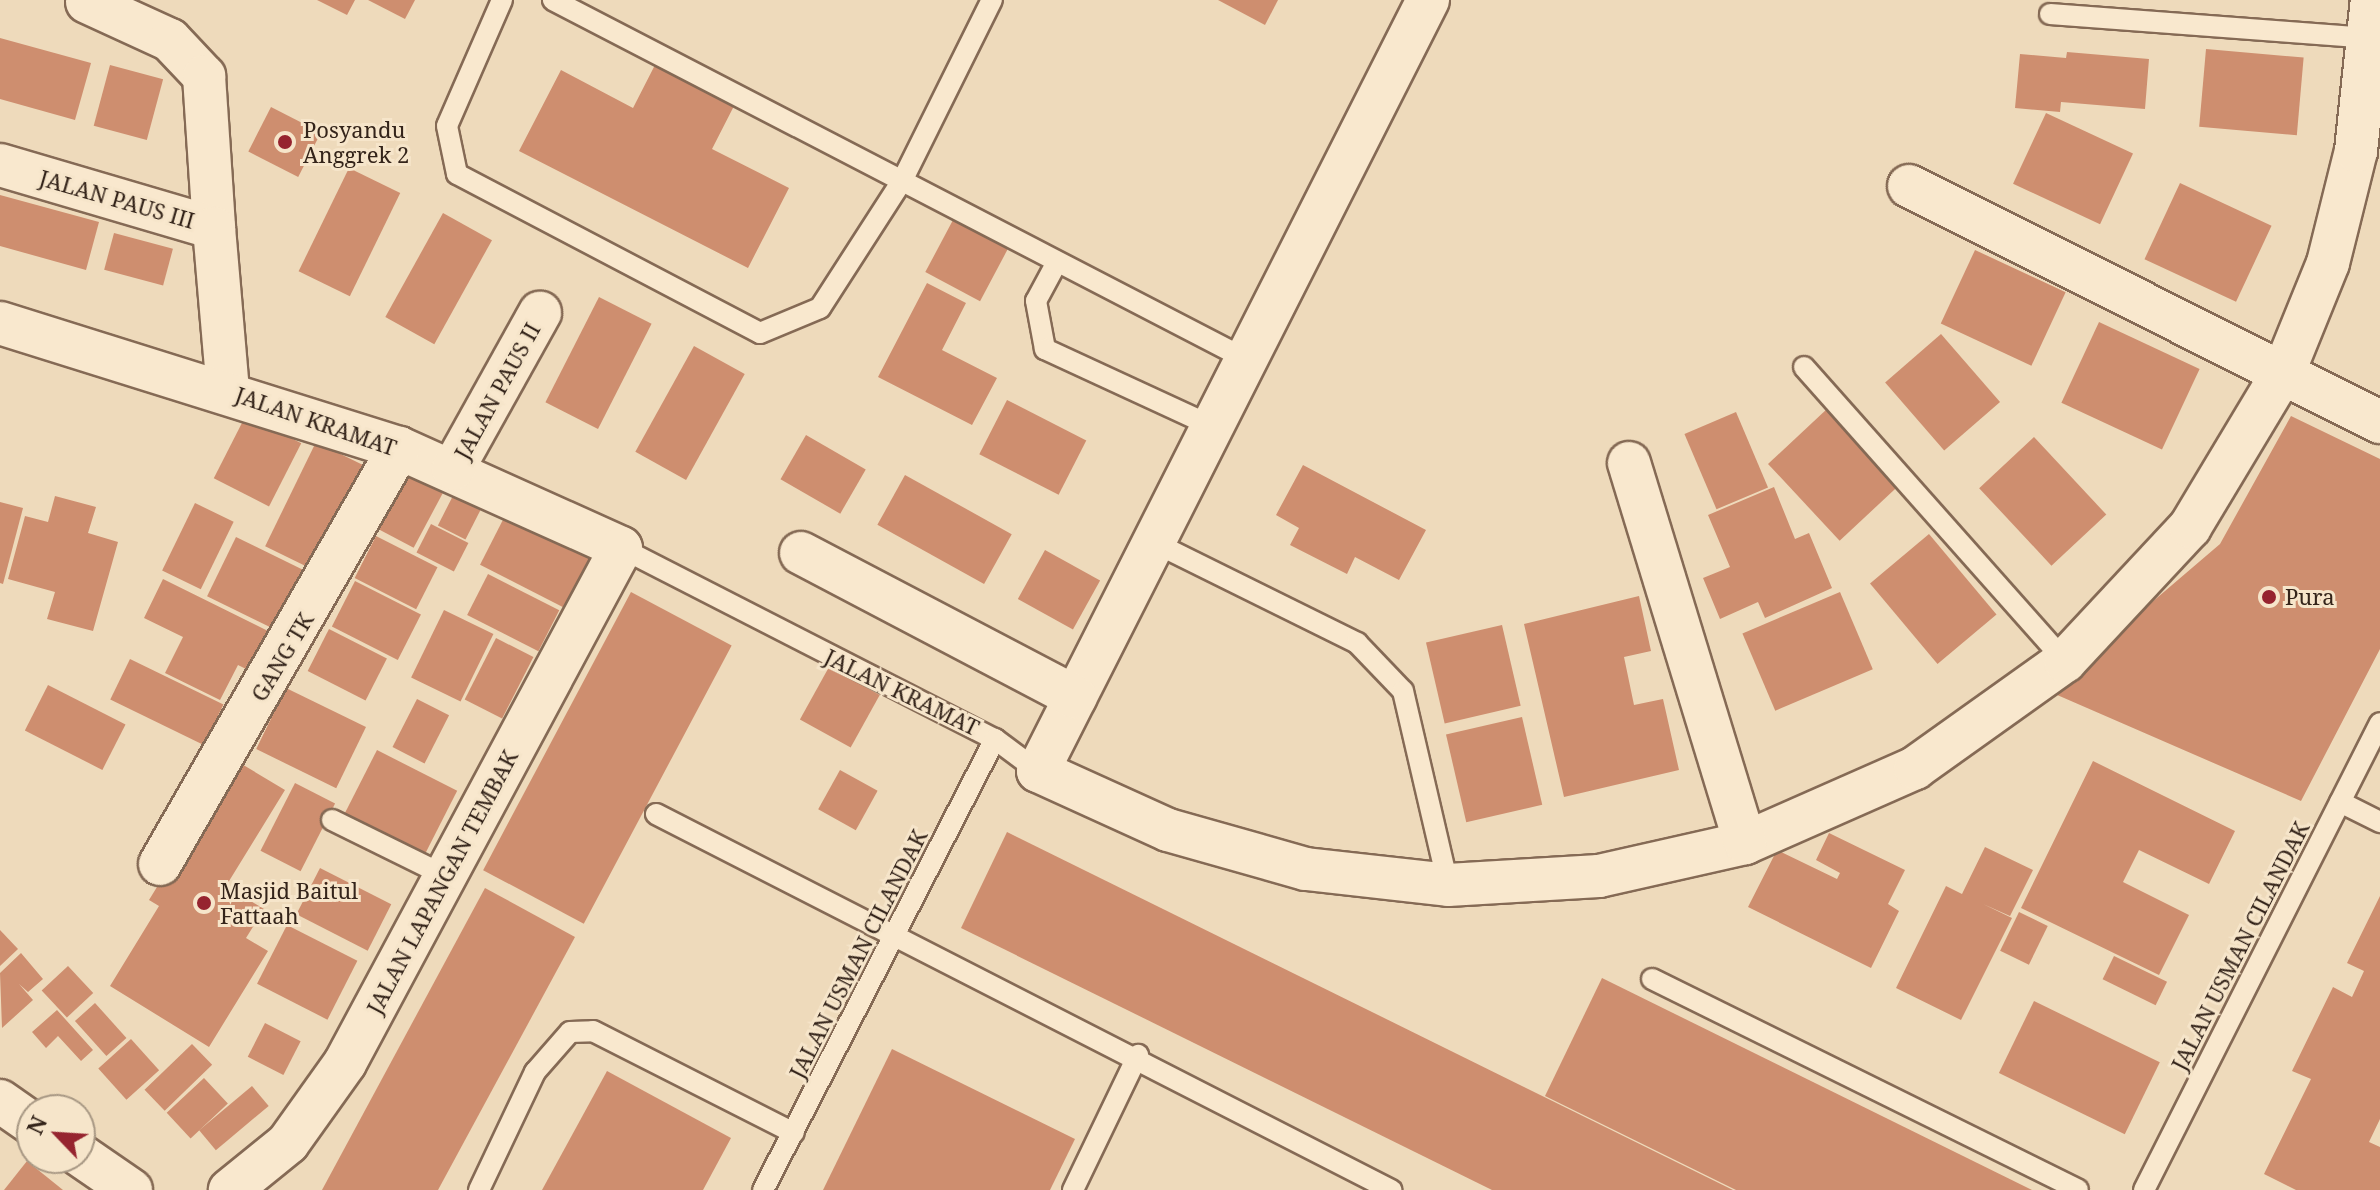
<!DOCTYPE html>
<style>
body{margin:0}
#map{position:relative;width:2380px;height:1190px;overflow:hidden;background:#eedabb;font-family:"Noto Serif",serif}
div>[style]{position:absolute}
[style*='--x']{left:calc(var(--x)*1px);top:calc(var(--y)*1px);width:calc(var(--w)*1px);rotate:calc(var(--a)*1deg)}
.building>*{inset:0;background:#ce8e6f;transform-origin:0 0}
.roads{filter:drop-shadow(2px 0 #856a55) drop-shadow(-2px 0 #856a55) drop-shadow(0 2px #856a55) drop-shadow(0 -2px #856a55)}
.lane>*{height:20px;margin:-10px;padding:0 10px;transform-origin:10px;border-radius:10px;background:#f9e8ce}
.street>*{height:42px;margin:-21px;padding:0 21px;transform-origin:21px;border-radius:21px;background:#f9e8ce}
.dots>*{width:22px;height:22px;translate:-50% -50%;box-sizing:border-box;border:4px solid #f6e5ca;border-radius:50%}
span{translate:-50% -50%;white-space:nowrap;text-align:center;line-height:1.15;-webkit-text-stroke:6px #f6e5ca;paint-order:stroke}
.poi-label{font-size:22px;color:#34241a}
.left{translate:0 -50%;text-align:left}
.street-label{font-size:22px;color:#34241a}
.north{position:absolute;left:16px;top:1094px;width:80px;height:80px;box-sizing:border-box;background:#f6e5ca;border:2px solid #a89884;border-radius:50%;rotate:295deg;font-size:22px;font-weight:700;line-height:32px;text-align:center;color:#34241a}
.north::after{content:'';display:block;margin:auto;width:28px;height:36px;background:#96242f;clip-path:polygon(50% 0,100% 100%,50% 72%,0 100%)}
</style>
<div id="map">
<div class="building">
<div style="clip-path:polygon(317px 0,355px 0,347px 15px)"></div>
<div style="clip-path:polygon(368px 0,415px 0,405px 19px)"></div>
<div style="clip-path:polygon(1218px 0,1278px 0,1265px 25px)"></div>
<div style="clip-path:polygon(0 38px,91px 63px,75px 120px,0 99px)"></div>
<div style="left:2206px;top:49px;width:98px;height:78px;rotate:5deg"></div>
<div style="clip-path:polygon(2067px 52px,2149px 59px,2145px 109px,2061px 102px,2060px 112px,2015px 108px,2020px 54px,2066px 58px)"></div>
<div style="clip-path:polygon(656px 63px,735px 104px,712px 149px,789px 188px,748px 268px,519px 151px,561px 70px,633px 108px)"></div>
<div style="left:110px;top:65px;width:55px;height:63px;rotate:15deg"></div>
<div style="left:271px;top:107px;width:56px;height:50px;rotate:27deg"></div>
<div style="left:2046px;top:113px;width:96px;height:78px;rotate:25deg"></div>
<div style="left:349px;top:168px;width:57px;height:115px;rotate:26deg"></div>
<div style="left:2180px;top:183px;width:101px;height:84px;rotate:25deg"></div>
<div style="clip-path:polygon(0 195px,99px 222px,86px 270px,0 246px)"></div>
<div style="left:443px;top:213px;width:56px;height:119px;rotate:29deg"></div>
<div style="left:953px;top:220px;width:62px;height:59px;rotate:28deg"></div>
<div style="left:114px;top:233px;width:61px;height:38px;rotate:15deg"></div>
<div style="left:1975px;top:250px;width:100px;height:81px;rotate:25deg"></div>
<div style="clip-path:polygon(927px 283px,966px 303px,942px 350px,997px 378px,972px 425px,878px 377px)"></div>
<div style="left:599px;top:297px;width:59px;height:118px;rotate:27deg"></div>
<div style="left:2099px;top:322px;width:111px;height:89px;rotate:25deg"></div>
<div style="left:1941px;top:334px;width:90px;height:74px;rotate:49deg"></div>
<div style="left:694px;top:346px;width:58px;height:121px;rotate:29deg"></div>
<div style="left:1007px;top:400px;width:89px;height:61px;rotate:27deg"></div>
<div style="left:1828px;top:408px;width:105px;height:82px;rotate:47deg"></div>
<div style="left:1736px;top:412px;width:82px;height:56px;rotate:67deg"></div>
<div style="left:246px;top:415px;width:62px;height:71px;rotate:27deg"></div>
<div style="clip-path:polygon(2291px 416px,2380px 459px,2380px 649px,2301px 801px,2048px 691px,2220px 544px)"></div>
<div style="left:806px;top:435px;width:69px;height:51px;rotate:30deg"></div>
<div style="left:2034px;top:437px;width:106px;height:75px;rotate:47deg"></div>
<div style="left:316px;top:442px;width:62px;height:116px;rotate:26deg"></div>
<div style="left:402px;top:459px;width:52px;height:73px;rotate:28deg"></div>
<div style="clip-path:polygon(1303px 465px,1426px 530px,1399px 580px,1355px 557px,1347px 574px,1290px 545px,1299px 528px,1276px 515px)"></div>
<div style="left:905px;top:475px;width:122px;height:57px;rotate:29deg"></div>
<div style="left:461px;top:480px;width:31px;height:51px;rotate:27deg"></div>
<div style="clip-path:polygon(1774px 487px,1795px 539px,1809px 533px,1832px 588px,1765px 618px,1758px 602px,1720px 619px,1703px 578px,1730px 567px,1708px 515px)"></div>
<div style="clip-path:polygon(55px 496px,96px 507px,88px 533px,118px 542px,93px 631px,47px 619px,55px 592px,8px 579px,25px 516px,48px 522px)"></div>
<div style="clip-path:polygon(0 502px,23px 508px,3px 584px,0 583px)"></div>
<div style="left:195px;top:503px;width:43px;height:75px;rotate:26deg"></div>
<div style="left:510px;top:506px;width:95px;height:66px;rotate:27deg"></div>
<div style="left:431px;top:524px;width:42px;height:32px;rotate:27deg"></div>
<div style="left:1929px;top:534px;width:105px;height:77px;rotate:50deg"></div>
<div style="left:376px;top:536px;width:69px;height:47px;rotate:27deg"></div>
<div style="left:236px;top:537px;width:75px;height:66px;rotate:26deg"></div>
<div style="left:1045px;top:550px;width:63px;height:56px;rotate:29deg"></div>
<div style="left:488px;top:574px;width:80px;height:46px;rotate:27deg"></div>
<div style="clip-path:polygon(163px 579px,270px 632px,250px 671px,238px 665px,220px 700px,165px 673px,183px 637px,144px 618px)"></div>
<div style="left:355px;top:581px;width:74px;height:51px;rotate:27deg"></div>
<div style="left:631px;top:592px;width:114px;height:315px;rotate:28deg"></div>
<div style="left:1840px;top:592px;width:84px;height:106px;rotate:67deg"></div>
<div style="clip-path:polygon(1639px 596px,1651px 651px,1624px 657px,1634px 705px,1663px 699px,1679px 770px,1564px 797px,1524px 624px)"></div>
<div style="left:444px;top:610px;width:55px;height:75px;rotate:26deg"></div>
<div style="left:1502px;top:625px;width:83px;height:78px;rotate:77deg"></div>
<div style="left:329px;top:629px;width:65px;height:47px;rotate:27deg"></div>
<div style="left:496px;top:638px;width:42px;height:69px;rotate:27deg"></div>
<div style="left:130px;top:659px;width:104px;height:45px;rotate:26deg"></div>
<div style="left:829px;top:667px;width:58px;height:60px;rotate:29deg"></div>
<div style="left:48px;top:685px;width:87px;height:51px;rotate:27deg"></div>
<div style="left:286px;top:688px;width:89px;height:68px;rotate:26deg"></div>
<div style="left:417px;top:699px;width:36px;height:54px;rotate:27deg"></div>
<div style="left:1522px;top:717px;width:90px;height:78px;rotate:77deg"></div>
<div style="left:377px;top:750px;width:90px;height:72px;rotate:27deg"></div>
<div style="clip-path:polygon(235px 760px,285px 790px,226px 886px,264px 909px,246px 938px,268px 951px,209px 1047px,110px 986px,159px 906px,149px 900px)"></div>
<div style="clip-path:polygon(2093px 761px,2235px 831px,2209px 884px,2139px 850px,2123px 882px,2189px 915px,2159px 975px,2021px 908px)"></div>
<div style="left:840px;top:770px;width:43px;height:45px;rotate:29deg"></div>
<div style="left:295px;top:783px;width:45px;height:76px;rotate:27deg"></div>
<div style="clip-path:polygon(1007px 832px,1733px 1190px,1492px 1190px,961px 928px)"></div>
<div style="clip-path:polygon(1829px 833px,1905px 870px,1888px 904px,1899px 911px,1871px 968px,1748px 907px,1777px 850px,1837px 879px,1840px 873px,1816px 860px)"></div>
<div style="clip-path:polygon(1985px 847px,2033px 870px,2010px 916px,1983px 904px,2012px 918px,1961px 1020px,1896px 988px,1946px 886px,1962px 894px)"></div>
<div style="left:320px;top:868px;width:80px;height:52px;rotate:27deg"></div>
<div style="clip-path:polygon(485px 888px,575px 937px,438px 1190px,322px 1190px)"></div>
<div style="clip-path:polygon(2380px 896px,2380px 1119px,2369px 1142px,2380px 1147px,2380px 1190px,2296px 1190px,2264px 1174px,2311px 1079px,2292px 1071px,2333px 987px,2352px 997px,2364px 971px,2347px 963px)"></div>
<div style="left:2019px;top:912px;width:32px;height:43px;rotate:26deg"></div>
<div style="left:287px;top:925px;width:79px;height:66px;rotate:27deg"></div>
<div style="clip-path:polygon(0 930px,18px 949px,0 966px)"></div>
<div style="clip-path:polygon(21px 953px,43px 979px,28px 992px,19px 984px,33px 1000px,2px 1028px,0 973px)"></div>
<div style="left:2114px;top:956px;width:59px;height:26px;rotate:26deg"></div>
<div style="left:68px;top:966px;width:37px;height:36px;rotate:47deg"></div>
<div style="clip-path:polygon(1602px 978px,2032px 1190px,1736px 1190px,1545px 1096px)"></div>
<div style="left:2034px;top:1001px;width:140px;height:80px;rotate:26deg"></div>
<div style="left:95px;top:1003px;width:47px;height:27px;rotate:48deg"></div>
<div style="clip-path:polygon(57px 1010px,93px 1050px,81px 1061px,58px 1036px,46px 1048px,32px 1032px)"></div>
<div style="left:265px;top:1023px;width:40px;height:38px;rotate:27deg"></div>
<div style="left:131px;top:1039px;width:42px;height:44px;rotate:48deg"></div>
<div style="left:192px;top:1044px;width:29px;height:66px;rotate:46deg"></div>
<div style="clip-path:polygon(892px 1049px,1075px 1139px,1050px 1190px,823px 1190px)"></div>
<div style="clip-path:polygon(607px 1071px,731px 1138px,703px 1190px,542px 1190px)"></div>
<div style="left:204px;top:1078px;width:35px;height:51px;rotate:47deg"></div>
<div style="left:252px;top:1086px;width:26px;height:69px;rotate:50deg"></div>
<div style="clip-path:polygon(27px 1161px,63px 1190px,4px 1190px)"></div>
</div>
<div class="roads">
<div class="lane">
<div style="--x:502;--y:0;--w:137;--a:113.6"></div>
<div style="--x:447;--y:126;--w:49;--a:78.2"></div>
<div style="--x:457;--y:174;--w:342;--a:27.7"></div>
<div style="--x:760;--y:333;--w:65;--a:-22.6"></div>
<div style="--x:820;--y:308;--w:151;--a:-57.2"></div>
<div style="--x:902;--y:181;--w:202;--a:-63.6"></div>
<div style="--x:553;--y:0;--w:780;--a:27.39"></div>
<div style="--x:2050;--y:14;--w:322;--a:4.3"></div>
<div style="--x:1057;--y:262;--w:44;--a:118.3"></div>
<div style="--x:1036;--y:301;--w:49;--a:79.4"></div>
<div style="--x:1045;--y:349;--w:184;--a:24.8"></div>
<div style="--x:1804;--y:367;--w:393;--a:48.4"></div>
<div style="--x:1153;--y:542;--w:228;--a:26.3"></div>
<div style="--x:1357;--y:643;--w:66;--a:46.2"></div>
<div style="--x:1403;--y:691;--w:199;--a:76.9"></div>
<div style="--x:621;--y:548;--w:420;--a:27.1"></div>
<div style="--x:995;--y:739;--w:54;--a:36.7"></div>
<div style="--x:2340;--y:802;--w:45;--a:26.6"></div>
<div style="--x:656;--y:814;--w:826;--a:27.09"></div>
<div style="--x:332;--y:820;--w:127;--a:26.2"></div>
<div style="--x:1652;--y:979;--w:475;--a:26.3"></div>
<div style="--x:479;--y:1190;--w:131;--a:-64.6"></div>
<div style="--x:535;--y:1072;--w:53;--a:-48.8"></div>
<div style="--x:570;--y:1032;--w:23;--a:-2"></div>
<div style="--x:593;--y:1031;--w:225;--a:26.9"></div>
<div style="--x:763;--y:1190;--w:507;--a:-62.78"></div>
<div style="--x:1073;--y:1190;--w:150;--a:-64.3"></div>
<div style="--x:2144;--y:1190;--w:523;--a:-63.19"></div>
</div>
<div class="street">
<div style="--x:1428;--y:0;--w:864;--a:116.83"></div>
<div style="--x:1038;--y:771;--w:143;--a:24.4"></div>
<div style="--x:1168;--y:830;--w:143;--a:15.8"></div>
<div style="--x:1306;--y:869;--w:143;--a:6.4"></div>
<div style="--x:1448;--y:885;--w:151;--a:-3.4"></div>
<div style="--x:1599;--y:876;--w:150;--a:-12.7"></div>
<div style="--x:1745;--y:843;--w:186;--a:-23.8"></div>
<div style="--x:1915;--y:768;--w:184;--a:-35.5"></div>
<div style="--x:2065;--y:661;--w:183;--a:-47"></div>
<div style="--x:2190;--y:527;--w:184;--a:-59"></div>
<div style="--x:2285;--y:369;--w:114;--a:-67.9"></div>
<div style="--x:2328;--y:263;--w:115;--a:-76"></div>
<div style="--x:2356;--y:151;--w:152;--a:-84"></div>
<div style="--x:87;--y:2;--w:91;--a:24.6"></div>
<div style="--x:170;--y:40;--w:50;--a:46.6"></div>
<div style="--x:204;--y:76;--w:152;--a:86.2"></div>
<div style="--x:0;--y:165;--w:223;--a:16.4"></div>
<div style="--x:214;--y:228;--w:164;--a:85.1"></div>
<div style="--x:1909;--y:186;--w:527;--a:26.61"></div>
<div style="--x:0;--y:323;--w:418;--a:17.4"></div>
<div style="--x:399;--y:448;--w:243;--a:24.2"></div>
<div style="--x:621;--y:548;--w:584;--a:118.19"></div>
<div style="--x:345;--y:1063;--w:98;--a:125.5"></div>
<div style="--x:288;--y:1143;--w:75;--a:141"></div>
<div style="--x:1629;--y:463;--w:397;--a:73"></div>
<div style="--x:453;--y:469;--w:179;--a:-60.9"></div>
<div style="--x:801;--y:553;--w:310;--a:27.7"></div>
<div style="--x:160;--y:864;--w:480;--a:-60.1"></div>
<div style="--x:0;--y:1101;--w:39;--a:35"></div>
<div style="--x:80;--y:1155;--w:62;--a:34.5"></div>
</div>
</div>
<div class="dots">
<div style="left:285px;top:142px;background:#96242f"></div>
<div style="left:2269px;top:597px;background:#96242f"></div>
<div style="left:204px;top:903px;background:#96242f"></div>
</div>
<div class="poi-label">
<span class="left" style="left:303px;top:142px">Posyandu<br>Anggrek 2</span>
<span class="left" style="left:2285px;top:597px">Pura</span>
<span class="left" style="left:220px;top:903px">Masjid Baitul<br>Fattaah</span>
</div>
<div class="street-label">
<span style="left:117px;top:199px;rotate:16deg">JALAN PAUS III</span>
<span style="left:497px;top:391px;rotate:-61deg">JALAN PAUS II</span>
<span style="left:316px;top:421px;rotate:19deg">JALAN KRAMAT</span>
<span style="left:282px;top:657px;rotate:-59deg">GANG TK</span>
<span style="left:902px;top:692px;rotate:26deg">JALAN KRAMAT</span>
<span style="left:442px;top:882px;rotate:-62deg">JALAN LAPANGAN TEMBAK</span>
<span style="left:2240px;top:946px;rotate:-63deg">JALAN USMAN CILANDAK</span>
<span style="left:858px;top:954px;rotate:-63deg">JALAN USMAN CILANDAK</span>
</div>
<div class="north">N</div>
</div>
